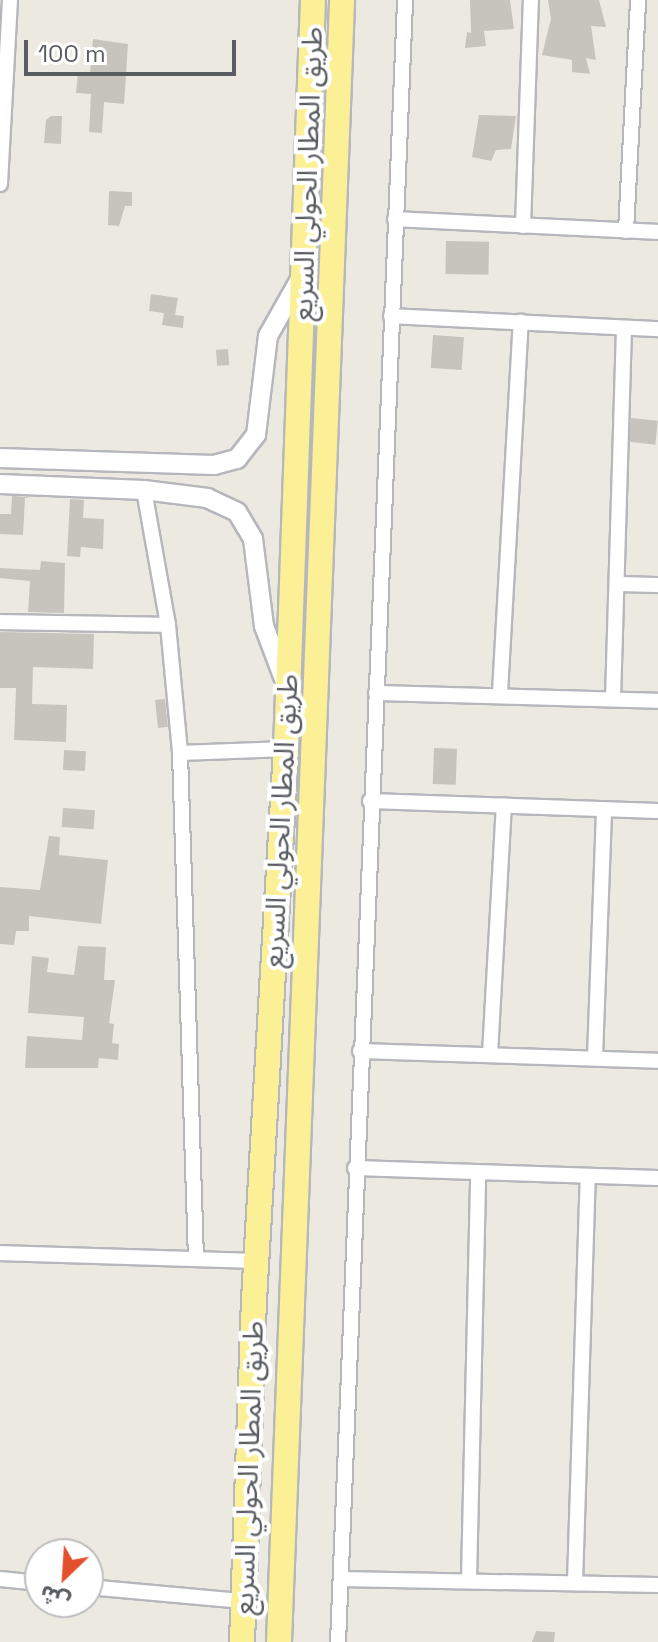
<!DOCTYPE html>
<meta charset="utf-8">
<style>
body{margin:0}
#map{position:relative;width:658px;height:1642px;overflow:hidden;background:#eceae0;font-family:"Space Grotesk","Noto Sans Arabic",sans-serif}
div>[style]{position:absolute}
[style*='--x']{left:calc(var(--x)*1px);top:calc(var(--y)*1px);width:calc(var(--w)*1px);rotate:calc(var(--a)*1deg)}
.building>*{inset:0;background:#c6c4bd;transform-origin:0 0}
.roads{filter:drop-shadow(2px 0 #b6b7bd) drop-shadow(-2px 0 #b6b7bd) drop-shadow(0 2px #b6b7bd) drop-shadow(0 -2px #b6b7bd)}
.minor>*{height:14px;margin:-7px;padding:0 7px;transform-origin:7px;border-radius:7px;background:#fff}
.tertiary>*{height:18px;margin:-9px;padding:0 9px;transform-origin:9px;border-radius:9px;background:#fff}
.trunk>*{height:24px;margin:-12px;padding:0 12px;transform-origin:12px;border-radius:12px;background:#fcf096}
span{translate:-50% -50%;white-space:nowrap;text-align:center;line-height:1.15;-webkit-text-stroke:8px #fff;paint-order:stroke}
.street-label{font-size:28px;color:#595c61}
.north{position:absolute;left:24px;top:1538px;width:80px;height:80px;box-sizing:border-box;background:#fff;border:2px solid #bdbec0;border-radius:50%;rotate:205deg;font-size:22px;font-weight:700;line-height:32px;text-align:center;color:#595c61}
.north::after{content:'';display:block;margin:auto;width:28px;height:36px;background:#e44f2d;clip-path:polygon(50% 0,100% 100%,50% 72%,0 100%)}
.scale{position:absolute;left:24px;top:40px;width:212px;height:36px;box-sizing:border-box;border:4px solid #595c61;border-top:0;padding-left:10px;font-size:24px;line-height:28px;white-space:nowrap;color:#595c61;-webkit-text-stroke:6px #fff;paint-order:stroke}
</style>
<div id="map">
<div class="building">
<div style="clip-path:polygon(470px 0,510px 0,514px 29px,484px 31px,486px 46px,465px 48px,467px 32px,471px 33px)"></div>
<div style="clip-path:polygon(548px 0,599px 0,606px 27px,591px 26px,596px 60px,586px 58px,590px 74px,572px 72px,572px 60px,542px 55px,551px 19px)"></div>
<div style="clip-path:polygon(93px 39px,128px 44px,124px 104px,104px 102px,102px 133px,89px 132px,91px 94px,76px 93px,78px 73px,90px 74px)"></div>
<div style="clip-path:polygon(479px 115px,516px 116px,511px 149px,496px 150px,491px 161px,472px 157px)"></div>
<div style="clip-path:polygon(51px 116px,62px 116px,61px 144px,44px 143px,46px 120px)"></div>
<div style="clip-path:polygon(109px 191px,132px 192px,132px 206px,125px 206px,119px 226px,108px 225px)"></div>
<div style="left:446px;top:241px;width:43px;height:33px;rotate:1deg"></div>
<div style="clip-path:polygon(151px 294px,178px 298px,175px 315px,184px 316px,183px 328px,162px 325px,164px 313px,149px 311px)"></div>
<div style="left:433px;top:335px;width:31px;height:33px;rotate:4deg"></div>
<div style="left:228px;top:349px;width:16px;height:12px;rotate:86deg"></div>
<div style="left:631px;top:418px;width:27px;height:24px;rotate:6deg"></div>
<div style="clip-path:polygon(12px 496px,31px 497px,25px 498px,23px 535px,0 534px,0 514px,11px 514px)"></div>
<div style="clip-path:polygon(70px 499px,84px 500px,83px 518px,104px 519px,103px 549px,81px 547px,80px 557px,67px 556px)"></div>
<div style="clip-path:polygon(41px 561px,65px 563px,64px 613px,28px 612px,30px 581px,0 578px,0 568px,40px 570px)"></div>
<div style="clip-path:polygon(0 632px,94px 634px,93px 669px,33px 667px,32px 704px,67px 705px,66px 742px,14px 740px,16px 688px,0 688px)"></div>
<div style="left:165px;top:699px;width:28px;height:10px;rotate:84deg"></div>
<div style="left:434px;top:748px;width:23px;height:36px;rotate:2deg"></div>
<div style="left:64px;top:750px;width:22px;height:20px;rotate:3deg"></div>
<div style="left:63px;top:808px;width:32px;height:19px;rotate:4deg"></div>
<div style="clip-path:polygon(49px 836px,60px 837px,59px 855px,108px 860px,101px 924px,29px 916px,29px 931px,16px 931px,14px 945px,0 944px,0 887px,40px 890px)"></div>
<div style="clip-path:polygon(78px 946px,106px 947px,104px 980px,115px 980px,109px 1023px,114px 1024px,112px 1043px,119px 1044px,118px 1060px,99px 1058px,98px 1068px,25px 1068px,27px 1036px,82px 1040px,84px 1017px,28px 1013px,32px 956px,49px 958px,47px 972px,74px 975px)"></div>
<div style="clip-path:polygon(536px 1631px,555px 1632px,554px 1642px,532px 1642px)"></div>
</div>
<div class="roads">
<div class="minor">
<div style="--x:0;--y:184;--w:184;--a:-86.9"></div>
<div style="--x:395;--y:219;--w:263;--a:2.8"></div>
<div style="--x:523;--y:226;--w:226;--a:-88"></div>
<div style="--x:626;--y:231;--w:231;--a:-87"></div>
<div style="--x:391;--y:316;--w:267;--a:2.8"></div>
<div style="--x:144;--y:490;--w:137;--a:79.9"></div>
<div style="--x:168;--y:625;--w:129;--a:84.6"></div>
<div style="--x:180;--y:753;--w:505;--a:88.19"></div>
<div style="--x:617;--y:584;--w:41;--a:1.4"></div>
<div style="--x:0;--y:622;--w:168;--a:1"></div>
<div style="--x:376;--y:693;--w:282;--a:1.6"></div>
<div style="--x:500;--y:693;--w:372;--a:-86.8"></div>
<div style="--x:613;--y:699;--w:371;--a:-88.3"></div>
<div style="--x:180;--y:753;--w:106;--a:-2.2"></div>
<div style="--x:370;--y:801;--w:288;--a:2"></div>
<div style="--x:360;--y:1051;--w:298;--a:1.9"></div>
<div style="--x:490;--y:1054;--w:249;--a:-86.8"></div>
<div style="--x:595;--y:1057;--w:248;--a:-87.9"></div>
<div style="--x:355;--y:1168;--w:303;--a:1.9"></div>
<div style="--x:0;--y:1253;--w:257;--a:1.8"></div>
<div style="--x:0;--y:1579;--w:40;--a:5.7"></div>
<div style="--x:341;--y:1579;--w:317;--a:1.1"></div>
<div style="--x:469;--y:1580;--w:408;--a:-88.7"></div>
<div style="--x:575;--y:1583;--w:407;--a:-88.2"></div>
<div style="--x:88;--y:1587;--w:156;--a:5.2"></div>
<div style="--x:338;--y:1642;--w:1643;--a:-87.66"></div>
</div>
<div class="tertiary">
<div style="--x:0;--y:458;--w:214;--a:1.9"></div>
<div style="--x:214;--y:465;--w:24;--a:-15"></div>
<div style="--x:237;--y:459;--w:31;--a:-52"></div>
<div style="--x:256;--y:435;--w:100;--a:-83.1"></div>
<div style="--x:268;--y:336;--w:63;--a:-60.6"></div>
<div style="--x:0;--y:484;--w:144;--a:2.4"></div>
<div style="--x:144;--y:490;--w:64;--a:7.2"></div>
<div style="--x:207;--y:498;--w:33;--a:25"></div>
<div style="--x:237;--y:512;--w:31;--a:59"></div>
<div style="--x:253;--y:539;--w:88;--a:82.8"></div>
<div style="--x:264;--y:626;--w:60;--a:69.4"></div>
</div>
<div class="trunk">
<div style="--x:242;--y:1642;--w:342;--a:-88"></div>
<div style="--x:254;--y:1300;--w:552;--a:-86.68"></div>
<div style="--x:286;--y:749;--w:749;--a:-87.94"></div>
<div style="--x:279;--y:1642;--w:1643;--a:-87.8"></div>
</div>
</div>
<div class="street-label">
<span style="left:307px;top:174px;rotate:-88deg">طريق المطار الحولي السريع</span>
<span style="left:280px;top:821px;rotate:-87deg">طريق المطار الحولي السريع</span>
<span style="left:248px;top:1468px;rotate:-88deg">طريق المطار الحولي السريع</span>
</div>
<div class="north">ش</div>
<div class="scale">100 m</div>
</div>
